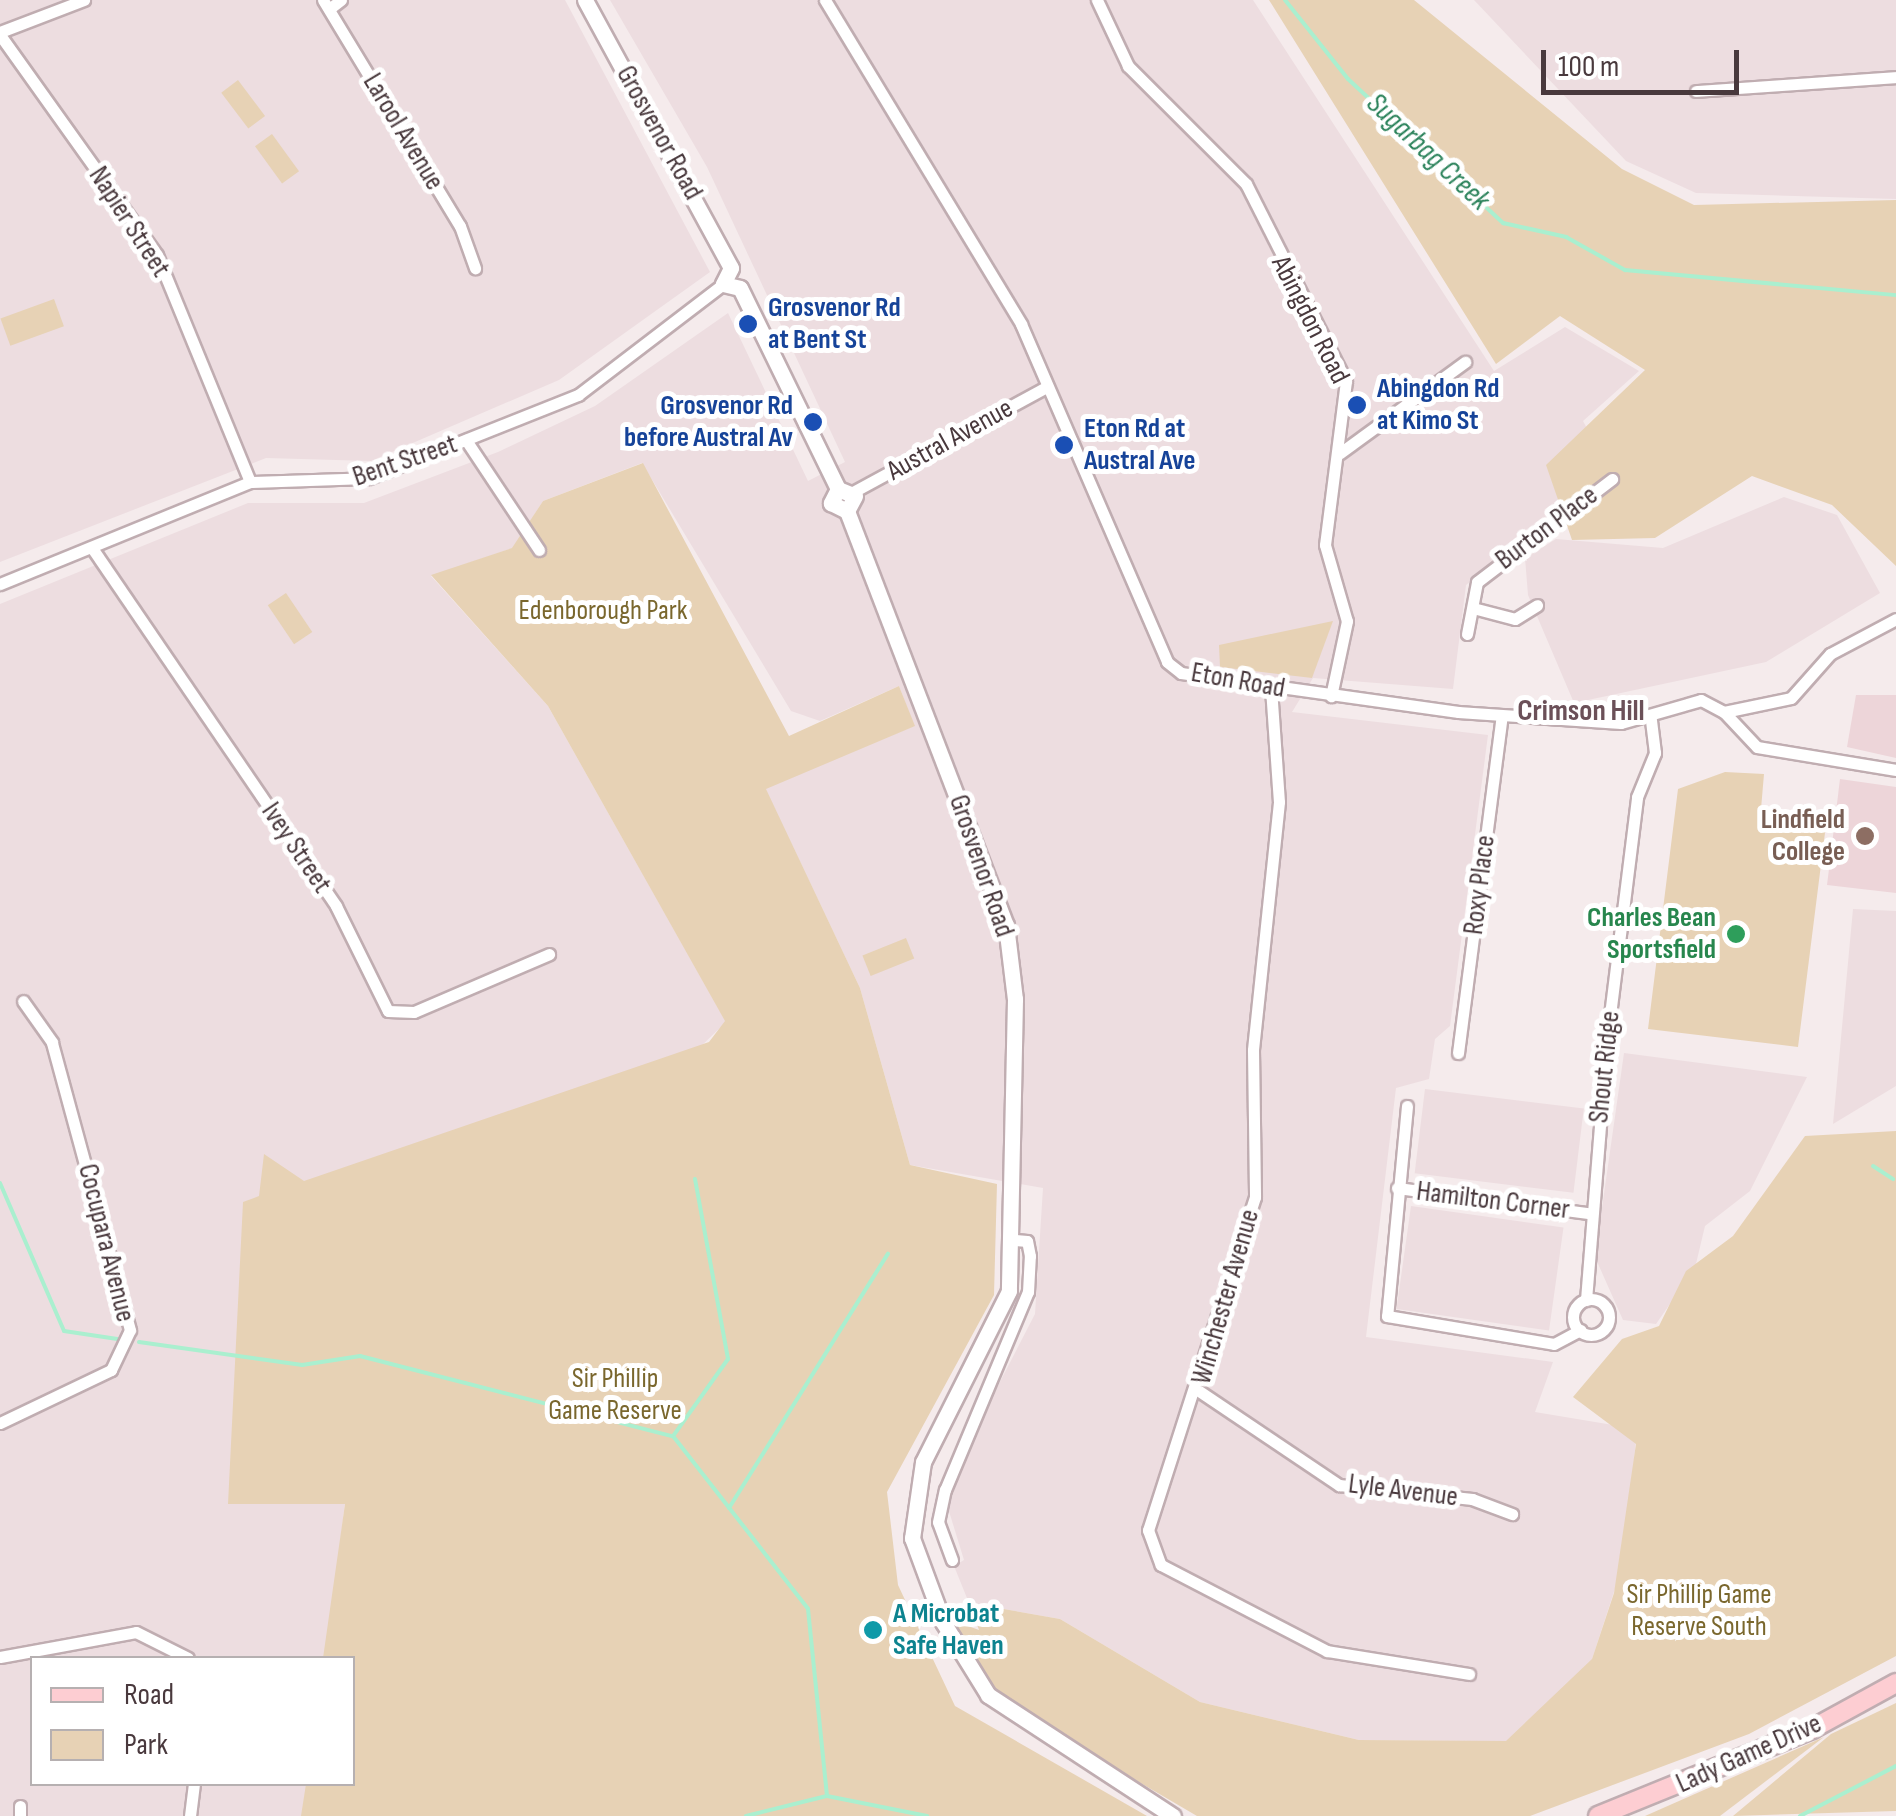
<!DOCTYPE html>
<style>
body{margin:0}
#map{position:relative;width:1896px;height:1816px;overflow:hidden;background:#f5ebec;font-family:"Sofia Sans Condensed",sans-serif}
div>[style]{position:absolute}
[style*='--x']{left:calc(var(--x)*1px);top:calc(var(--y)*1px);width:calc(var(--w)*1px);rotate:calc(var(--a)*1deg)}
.residential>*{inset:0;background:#eddde0;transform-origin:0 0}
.education>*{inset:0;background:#edd5d9}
.green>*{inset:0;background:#e7d2b5;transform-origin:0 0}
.stream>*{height:4px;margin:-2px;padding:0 2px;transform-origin:2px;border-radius:2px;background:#aaefcf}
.roads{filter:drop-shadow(2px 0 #c0adb1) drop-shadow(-2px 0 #c0adb1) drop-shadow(0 2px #c0adb1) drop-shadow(0 -2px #c0adb1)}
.minor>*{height:11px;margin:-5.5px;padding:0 5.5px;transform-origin:5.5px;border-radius:5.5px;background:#fff}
.minor>.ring{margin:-5.5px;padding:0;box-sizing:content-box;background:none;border:11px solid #fff;border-radius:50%}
.tertiary>*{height:15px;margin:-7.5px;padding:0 7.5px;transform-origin:7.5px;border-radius:7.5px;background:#fff}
.secondary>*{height:18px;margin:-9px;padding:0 9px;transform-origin:9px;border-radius:9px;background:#fdcdd2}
.dots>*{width:28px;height:28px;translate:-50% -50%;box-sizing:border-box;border:5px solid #fff;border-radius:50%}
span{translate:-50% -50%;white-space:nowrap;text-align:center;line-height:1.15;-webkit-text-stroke:10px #fff;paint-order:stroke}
.street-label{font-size:28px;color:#49393d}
.transit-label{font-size:28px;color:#164399;font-weight:700}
.left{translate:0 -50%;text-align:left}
.right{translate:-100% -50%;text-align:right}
.park-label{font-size:28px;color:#7a672d}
.education-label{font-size:28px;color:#785e54;font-weight:700}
.leisure-label{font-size:28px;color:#27864d;font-weight:700}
.culture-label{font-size:28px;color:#0d838f;font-weight:700}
.water-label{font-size:30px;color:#2a825a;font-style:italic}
.neighbourhood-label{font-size:30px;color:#6b5058;font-weight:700}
.legend{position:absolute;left:30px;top:1656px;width:325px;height:130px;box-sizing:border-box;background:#fff;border:2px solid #b6b0b1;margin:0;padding:12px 18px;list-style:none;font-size:30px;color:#49393d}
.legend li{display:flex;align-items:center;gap:20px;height:50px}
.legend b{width:50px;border:2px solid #b6b0b1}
.scale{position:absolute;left:1541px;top:50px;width:198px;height:45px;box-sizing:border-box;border:5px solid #49393d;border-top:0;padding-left:12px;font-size:30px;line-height:35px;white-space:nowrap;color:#49393d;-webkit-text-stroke:8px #fff;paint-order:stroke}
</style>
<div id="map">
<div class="residential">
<div style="clip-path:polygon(0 0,565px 0,710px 272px,559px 380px,371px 461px,266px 458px,0 562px)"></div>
<div style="clip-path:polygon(610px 0,1253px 0,1494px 371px,1565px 327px,1639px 371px,1583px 421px,1611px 472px,1466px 585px,1453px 689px,1313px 678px,1292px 712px,1488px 735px,1450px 1026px,1435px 1039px,1429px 1079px,1396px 1088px,1366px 1337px,1553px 1362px,1535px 1412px,1637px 1429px,1625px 1558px,1565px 1742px,1359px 1740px,1200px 1702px,1060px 1619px,969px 1603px,954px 1566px,964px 1560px,948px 1508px,974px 1432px,1035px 1314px,1043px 1188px,910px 1165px,860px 988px,765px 788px,914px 726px,899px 686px,820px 721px,791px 711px,642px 463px,543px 501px,513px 548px,431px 576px,548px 706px,726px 1022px,228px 1504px,345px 1503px,326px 1658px,32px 1658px,32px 1784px,310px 1784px,306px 1816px,0 1816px,0 604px,248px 503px,364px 503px,498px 452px,595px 406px,728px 313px,808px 481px,845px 462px,707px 167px)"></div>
<div style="clip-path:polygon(1474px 0,1896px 0,1896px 199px,1696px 193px,1626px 161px)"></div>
<div style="clip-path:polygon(1784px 497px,1837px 515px,1880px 593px,1766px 662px,1574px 703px,1528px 595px,1525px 558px,1556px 539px,1663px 548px)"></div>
<div style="clip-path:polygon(1853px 909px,1896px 911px,1896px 1086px,1833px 1124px)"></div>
<div style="clip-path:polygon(1624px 1053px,1807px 1077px,1750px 1191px,1705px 1226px,1695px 1268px,1656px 1324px,1623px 1320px,1595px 1257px)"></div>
<div style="left:1425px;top:1089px;width:160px;height:85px;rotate:7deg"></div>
<div style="left:1411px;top:1206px;width:154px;height:104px;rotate:8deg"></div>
</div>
<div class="education">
<div style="clip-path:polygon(1856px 695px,1896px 695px,1896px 758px,1847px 747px)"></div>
<div style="clip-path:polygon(1840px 779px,1896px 787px,1896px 893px,1827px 885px)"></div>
</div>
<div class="green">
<div style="clip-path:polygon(1269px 0,1414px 0,1622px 169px,1694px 205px,1896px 200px,1896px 566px,1832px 505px,1752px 476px,1655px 538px,1572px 540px,1546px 465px,1645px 370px,1560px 316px,1496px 364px)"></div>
<div style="left:238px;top:80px;width:45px;height:21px;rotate:53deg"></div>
<div style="left:272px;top:134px;width:46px;height:21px;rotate:54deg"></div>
<div style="left:54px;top:299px;width:29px;height:57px;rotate:70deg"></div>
<div style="clip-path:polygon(643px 463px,789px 736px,899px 686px,915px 726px,766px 789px,860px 988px,910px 1165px,997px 1184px,994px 1295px,887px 1492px,898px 1585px,955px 1706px,1147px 1816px,301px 1816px,306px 1784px,352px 1784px,352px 1658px,323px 1658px,345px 1504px,228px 1504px,243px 1202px,259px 1196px,264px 1154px,304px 1181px,709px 1042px,725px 1021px,548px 706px,431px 575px,512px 548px,543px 501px)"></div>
<div style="left:286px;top:593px;width:47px;height:22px;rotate:56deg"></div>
<div style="clip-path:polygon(1333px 621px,1312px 678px,1220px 667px,1219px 645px)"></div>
<div style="clip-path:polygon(1725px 772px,1764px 774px,1761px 809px,1827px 817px,1798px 1047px,1648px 1029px,1678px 789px)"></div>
<div style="left:906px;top:938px;width:22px;height:47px;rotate:68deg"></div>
<div style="clip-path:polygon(1896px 1131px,1896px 1656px,1749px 1734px,1530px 1816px,1197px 1816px,1004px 1703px,946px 1618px,979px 1630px,969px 1603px,1060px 1619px,1200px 1702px,1359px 1740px,1506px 1741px,1592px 1659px,1614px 1593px,1636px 1444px,1573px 1397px,1622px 1339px,1659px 1326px,1686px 1271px,1733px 1236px,1805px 1136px)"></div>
<div style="clip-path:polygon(1896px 1703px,1896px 1811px,1733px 1816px,1831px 1734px)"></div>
<div style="clip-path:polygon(1824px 1737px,1720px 1816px,1645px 1816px)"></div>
</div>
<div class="stream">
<div style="--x:1285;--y:0;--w:101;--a:51.4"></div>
<div style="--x:1348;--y:79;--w:212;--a:42.9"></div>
<div style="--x:1503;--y:223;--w:65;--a:12.5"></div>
<div style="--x:1566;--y:237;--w:68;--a:29.2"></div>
<div style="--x:1625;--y:270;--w:272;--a:5.3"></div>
<div style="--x:1873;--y:1166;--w:24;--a:33"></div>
<div style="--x:695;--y:1179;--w:183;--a:79.6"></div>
<div style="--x:728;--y:1359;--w:95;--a:125.5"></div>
<div style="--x:673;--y:1436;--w:219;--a:52"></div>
<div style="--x:808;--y:1609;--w:188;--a:84.2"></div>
<div style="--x:0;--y:1183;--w:161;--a:66.6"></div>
<div style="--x:64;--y:1331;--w:54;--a:8.6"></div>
<div style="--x:139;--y:1342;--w:165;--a:8"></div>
<div style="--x:302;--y:1365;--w:59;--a:-8.8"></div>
<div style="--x:360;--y:1356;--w:322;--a:14.4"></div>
<div style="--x:729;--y:1508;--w:300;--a:-58"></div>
<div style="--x:746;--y:1816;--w:83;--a:-13.9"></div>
<div style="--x:827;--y:1796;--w:102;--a:11.3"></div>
<div style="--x:1800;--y:1816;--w:108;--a:-27.5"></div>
</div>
<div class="roads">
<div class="minor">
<div style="--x:323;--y:0;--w:264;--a:58.8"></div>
<div style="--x:460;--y:226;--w:45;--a:70.3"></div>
<div style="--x:825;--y:0;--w:379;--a:58.8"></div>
<div style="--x:1021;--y:324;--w:368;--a:66.6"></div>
<div style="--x:1167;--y:662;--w:18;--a:38"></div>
<div style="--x:1181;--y:673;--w:280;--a:8"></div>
<div style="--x:1458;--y:712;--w:163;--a:3.9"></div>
<div style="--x:1621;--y:723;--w:83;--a:-16"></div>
<div style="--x:1701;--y:700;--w:26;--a:28"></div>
<div style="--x:1724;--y:712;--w:68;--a:-11.8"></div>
<div style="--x:1791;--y:698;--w:59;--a:-48.4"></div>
<div style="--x:1830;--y:654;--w:75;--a:-27.9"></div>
<div style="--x:1097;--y:0;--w:73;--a:64.8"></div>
<div style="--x:1128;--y:66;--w:167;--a:45"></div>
<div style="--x:1246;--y:184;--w:221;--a:63.1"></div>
<div style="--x:1346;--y:381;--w:165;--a:97.3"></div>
<div style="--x:1325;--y:545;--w:79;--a:73.9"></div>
<div style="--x:1347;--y:621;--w:77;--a:102"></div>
<div style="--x:329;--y:9;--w:15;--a:-37"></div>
<div style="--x:0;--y:32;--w:90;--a:-20.9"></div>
<div style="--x:0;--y:35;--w:270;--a:54.5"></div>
<div style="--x:157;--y:255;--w:245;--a:67.7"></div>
<div style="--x:1696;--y:91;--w:200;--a:-4"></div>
<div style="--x:466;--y:440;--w:132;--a:56.4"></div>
<div style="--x:1340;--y:453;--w:155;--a:-36.1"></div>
<div style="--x:853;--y:492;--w:220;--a:-28.5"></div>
<div style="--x:92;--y:548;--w:433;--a:55.7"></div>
<div style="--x:336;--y:906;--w:117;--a:63.7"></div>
<div style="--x:388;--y:1011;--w:26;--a:2"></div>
<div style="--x:414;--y:1012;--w:147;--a:-23.2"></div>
<div style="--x:0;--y:584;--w:270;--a:-22.2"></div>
<div style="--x:250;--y:482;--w:119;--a:-1.9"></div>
<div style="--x:369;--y:478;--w:225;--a:-21.7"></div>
<div style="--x:578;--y:395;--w:183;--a:-37.4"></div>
<div style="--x:1473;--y:608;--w:43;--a:14.7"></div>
<div style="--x:1515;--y:619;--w:26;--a:-32"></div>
<div style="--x:1467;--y:634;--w:53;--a:-79.1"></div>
<div style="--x:1477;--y:582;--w:170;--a:-37.3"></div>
<div style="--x:1271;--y:688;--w:114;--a:86"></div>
<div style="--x:1279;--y:802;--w:249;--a:96"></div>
<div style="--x:1253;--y:1050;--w:147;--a:89.2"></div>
<div style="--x:1255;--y:1197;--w:350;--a:107.8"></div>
<div style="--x:1148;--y:1530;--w:37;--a:70"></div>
<div style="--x:1161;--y:1565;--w:187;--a:27.4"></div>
<div style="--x:1327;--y:1651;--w:144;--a:9.2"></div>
<div style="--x:1724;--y:712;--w:48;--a:46.7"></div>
<div style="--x:1757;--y:747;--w:141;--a:9.4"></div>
<div style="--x:1458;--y:1053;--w:340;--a:-82.6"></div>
<div style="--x:1407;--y:1106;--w:211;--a:95.4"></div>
<div style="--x:1387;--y:1316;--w:169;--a:9.5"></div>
<div style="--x:1554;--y:1344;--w:30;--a:-28"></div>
<div style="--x:1397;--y:1188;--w:193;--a:7.5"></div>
<div class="ring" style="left:1573px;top:1299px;width:25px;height:25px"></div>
<div style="--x:1586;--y:1300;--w:262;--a:-85.4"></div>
<div style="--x:1607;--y:1039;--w:244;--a:-82.9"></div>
<div style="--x:1637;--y:797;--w:48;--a:-67.8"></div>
<div style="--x:1655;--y:753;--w:34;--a:-97"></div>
<div style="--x:1199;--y:1391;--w:169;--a:33.9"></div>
<div style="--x:1339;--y:1485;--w:134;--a:6"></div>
<div style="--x:1472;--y:1499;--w:43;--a:20.6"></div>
<div style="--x:0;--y:1423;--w:123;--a:-25.5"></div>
<div style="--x:111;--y:1370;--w:44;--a:-64.6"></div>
<div style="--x:130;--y:1330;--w:298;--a:-105.2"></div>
<div style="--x:52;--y:1042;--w:50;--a:-125.3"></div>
<div style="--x:952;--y:1560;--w:40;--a:-110.2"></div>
<div style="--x:938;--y:1522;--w:33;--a:-78"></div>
<div style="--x:945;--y:1490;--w:215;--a:-67.3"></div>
<div style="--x:1028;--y:1292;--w:36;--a:-87"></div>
<div style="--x:1030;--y:1256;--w:15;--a:-101"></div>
<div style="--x:1027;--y:1241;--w:12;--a:-175"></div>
<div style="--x:0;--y:1657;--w:138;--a:-10.4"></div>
<div style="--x:136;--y:1632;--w:58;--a:26.6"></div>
<div style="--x:20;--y:1806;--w:10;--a:90"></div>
<div style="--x:190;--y:1816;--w:32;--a:-83"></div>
</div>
<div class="tertiary">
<div style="--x:585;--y:0;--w:305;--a:61.4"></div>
<div style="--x:731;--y:268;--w:18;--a:117"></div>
<div style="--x:723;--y:284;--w:17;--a:13"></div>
<div style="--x:740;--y:288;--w:224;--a:64"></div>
<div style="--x:838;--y:489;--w:18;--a:22"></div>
<div style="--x:855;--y:496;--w:17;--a:118"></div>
<div style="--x:838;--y:489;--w:16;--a:117"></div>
<div style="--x:831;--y:503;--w:18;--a:27"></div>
<div style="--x:847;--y:511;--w:443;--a:69"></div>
<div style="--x:1006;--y:925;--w:75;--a:83.1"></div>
<div style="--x:1015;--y:999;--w:292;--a:91.2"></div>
<div style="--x:1009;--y:1291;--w:191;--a:116.7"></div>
<div style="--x:923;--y:1462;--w:77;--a:98.2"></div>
<div style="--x:912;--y:1538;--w:90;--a:69.7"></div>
<div style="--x:943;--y:1622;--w:86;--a:58.3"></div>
<div style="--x:988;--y:1695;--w:221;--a:33.2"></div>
</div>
<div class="secondary">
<div style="--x:1598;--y:1816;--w:231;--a:-22.1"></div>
<div style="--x:1812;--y:1729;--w:96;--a:-28.7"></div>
</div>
</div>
<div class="dots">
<div style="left:748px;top:324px;background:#1a4fb4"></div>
<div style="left:1357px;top:405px;background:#1a4fb4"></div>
<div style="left:813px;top:422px;background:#1a4fb4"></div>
<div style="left:1064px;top:445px;background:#1a4fb4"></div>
<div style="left:1865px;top:836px;background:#8d6e63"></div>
<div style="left:1736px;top:934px;background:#2e9e5b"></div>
<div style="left:873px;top:1630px;background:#0f9aa8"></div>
</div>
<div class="street-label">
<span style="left:403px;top:132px;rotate:59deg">Larool Avenue</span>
<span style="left:659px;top:133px;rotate:61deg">Grosvenor Road</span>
<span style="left:129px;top:222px;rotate:57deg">Napier Street</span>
<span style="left:1310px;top:320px;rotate:63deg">Abingdon Road</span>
<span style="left:950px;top:440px;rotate:-29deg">Austral Avenue</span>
<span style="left:405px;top:461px;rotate:-19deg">Bent Street</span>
<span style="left:1547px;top:528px;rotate:-37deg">Burton Place</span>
<span style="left:1238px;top:681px;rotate:10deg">Eton Road</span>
<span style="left:296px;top:848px;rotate:56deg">Ivey Street</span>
<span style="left:981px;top:866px;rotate:71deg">Grosvenor Road</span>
<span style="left:1480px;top:885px;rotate:-83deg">Roxy Place</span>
<span style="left:1605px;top:1067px;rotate:-84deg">Shout Ridge</span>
<span style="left:1493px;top:1201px;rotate:7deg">Hamilton Corner</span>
<span style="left:106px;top:1243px;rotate:76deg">Cocupara Avenue</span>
<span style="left:1226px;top:1297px;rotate:-74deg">Winchester Avenue</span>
<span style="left:1403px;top:1491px;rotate:7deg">Lyle Avenue</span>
<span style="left:1749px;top:1754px;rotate:-24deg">Lady Game Drive</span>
</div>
<div class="transit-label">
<span class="left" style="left:768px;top:324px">Grosvenor Rd<br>at Bent St</span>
<span class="left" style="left:1377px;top:405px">Abingdon Rd<br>at Kimo St</span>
<span class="right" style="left:793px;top:422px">Grosvenor Rd<br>before Austral Av</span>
<span class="left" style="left:1084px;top:445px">Eton Rd at<br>Austral Ave</span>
</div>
<div class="park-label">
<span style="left:603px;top:611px">Edenborough Park</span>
<span style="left:615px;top:1395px">Sir Phillip<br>Game Reserve</span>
<span style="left:1699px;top:1611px">Sir Phillip Game<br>Reserve South</span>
</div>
<div class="education-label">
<span class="right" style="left:1845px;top:836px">Lindfield<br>College</span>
</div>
<div class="leisure-label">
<span class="right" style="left:1716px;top:934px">Charles Bean<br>Sportsfield</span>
</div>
<div class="culture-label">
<span class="left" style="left:893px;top:1630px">A Microbat<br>Safe Haven</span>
</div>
<div class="water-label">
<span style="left:1428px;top:152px;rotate:43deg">Sugarbag Creek</span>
</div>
<div class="neighbourhood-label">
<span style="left:1581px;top:711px">Crimson Hill</span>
</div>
<ul class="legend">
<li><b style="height:12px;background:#fdcdd2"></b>Road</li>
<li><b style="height:28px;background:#e7d2b5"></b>Park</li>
</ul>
<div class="scale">100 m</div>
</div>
